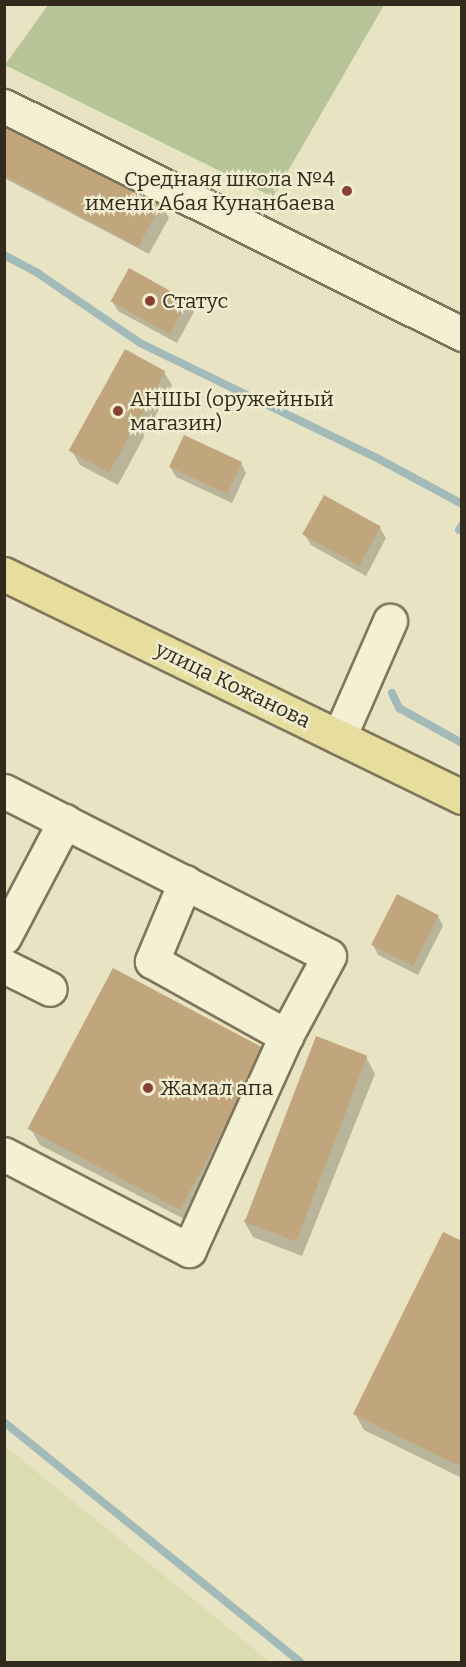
<!DOCTYPE html>
<meta charset="utf-8">
<style>
body{margin:0}
#map{position:relative;width:466px;height:1667px;overflow:hidden;background:#e8e3c2;font-family:Bitter,serif}
div>[style]{position:absolute}
[style*='--x']{left:calc(var(--x)*1px);top:calc(var(--y)*1px);width:calc(var(--w)*1px);rotate:calc(var(--a)*1deg)}
.farmland>*{inset:0;background:#dbdcb0}
.green>*{inset:0;background:#b7c497}
.shadow>*{inset:0;background:#0003}
.stream>*{height:8px;margin:-4px;padding:0 4px;transform-origin:4px;border-radius:4px;background:#a3bbb8}
.building>*{inset:0;background:#c1a57c;transform-origin:0 0}
.roads{filter:drop-shadow(2px 0 #7f755b) drop-shadow(-2px 0 #7f755b) drop-shadow(0 2px #7f755b) drop-shadow(0 -2px #7f755b)}
.minor>*{height:33px;margin:-16.5px;padding:0 16.5px;transform-origin:16.5px;border-radius:16.5px;background:#f4f0d3}
.major>*{height:33px;margin:-16.5px;padding:0 16.5px;transform-origin:16.5px;border-radius:16.5px;background:#e7dd9d}
.dots>*{width:16px;height:16px;translate:-50% -50%;box-sizing:border-box;border:3px solid #f0edd0;border-radius:50%}
span{translate:-50% -50%;white-space:nowrap;text-align:center;line-height:1.15;-webkit-text-stroke:4.5px #f0edd0;paint-order:stroke}
.poi-label{font-size:21px;color:#312a1d}
.right{translate:-100% -50%;text-align:right}
.left{translate:0 -50%;text-align:left}
.street-label{font-size:21px;color:#312a1d}
.frame{position:absolute;inset:0;border:6px solid #312a1d;pointer-events:none}
</style>
<div id="map">
<div class="farmland">
<div style="clip-path:polygon(4px 1446px,5px 1446px,270px 1662px,5px 1662px)"></div>
</div>
<div class="green">
<div style="clip-path:polygon(48px 5px,48px 4px,384px 5px,273px 197px,5px 65px)"></div>
</div>
<div class="shadow">
<div style="clip-path:polygon(4px 122px,161px 204px,169px 218px,149px 254px,4px 178px)"></div>
<div style="clip-path:polygon(112px 301px,188px 302px,194px 312px,177px 343px,118px 311px)"></div>
<div style="clip-path:polygon(164px 372px,172px 385px,118px 485px,80px 465px,72px 451px)"></div>
<div style="clip-path:polygon(241px 463px,246px 473px,232px 503px,176px 477px,170px 467px)"></div>
<div style="clip-path:polygon(380px 528px,386px 538px,366px 576px,311px 545px,305px 535px)"></div>
<div style="clip-path:polygon(438px 916px,443px 926px,418px 975px,378px 955px,373px 945px)"></div>
<div style="clip-path:polygon(265px 1049px,192px 1223px,40px 1145px,31px 1129px)"></div>
<div style="clip-path:polygon(366px 1057px,375px 1074px,302px 1256px,253px 1237px,244px 1221px)"></div>
<div style="clip-path:polygon(462px 1242px,462px 1478px,364px 1430px,355px 1414px)"></div>
</div>
<div class="stream">
<div style="--x:4;--y:255;--w:40;--a:28"></div>
<div style="--x:39;--y:274;--w:122;--a:34.3"></div>
<div style="--x:140;--y:343;--w:263;--a:25.9"></div>
<div style="--x:377;--y:458;--w:97;--a:28.4"></div>
<div style="--x:459;--y:530;--w:6;--a:-59"></div>
<div style="--x:392;--y:693;--w:17;--a:65"></div>
<div style="--x:399;--y:708;--w:72;--a:29.1"></div>
<div style="--x:4;--y:1422;--w:381;--a:39"></div>
</div>
<div class="building">
<div style="left:4px;top:120px;width:178px;height:49px;rotate:28deg"></div>
<div style="left:129px;top:268px;width:68px;height:38px;rotate:29deg"></div>
<div style="left:125px;top:349px;width:46px;height:116px;rotate:29deg"></div>
<div style="left:184px;top:435px;width:64px;height:35px;rotate:25deg"></div>
<div style="left:324px;top:495px;width:65px;height:45px;rotate:29deg"></div>
<div style="left:397px;top:894px;width:47px;height:57px;rotate:27deg"></div>
<div style="left:113px;top:968px;width:173px;height:182px;rotate:28deg"></div>
<div style="left:316px;top:1036px;width:55px;height:199px;rotate:21deg"></div>
<div style="clip-path:polygon(443px 1232px,462px 1241px,462px 1467px,353px 1414px)"></div>
</div>
<div class="roads">
<div class="minor">
<div style="--x:4;--y:106;--w:512;--a:26.46"></div>
<div style="--x:339;--y:737;--w:127;--a:-66.3"></div>
<div style="--x:4;--y:791;--w:364;--a:26.9"></div>
<div style="--x:329;--y:956;--w:91;--a:118.3"></div>
<div style="--x:286;--y:1036;--w:235;--a:114.4"></div>
<div style="--x:189;--y:1250;--w:208;--a:-152.6"></div>
<div style="--x:185;--y:882;--w:86;--a:112.7"></div>
<div style="--x:152;--y:961;--w:154;--a:29.2"></div>
<div style="--x:4;--y:937;--w:131;--a:-62.3"></div>
<div style="--x:4;--y:966;--w:51;--a:26.6"></div>
</div>
<div class="major">
<div style="--x:4;--y:574;--w:509;--a:25.96"></div>
</div>
</div>
<div class="dots">
<div style="left:347px;top:191px;background:#874132"></div>
<div style="left:150px;top:301px;background:#874132"></div>
<div style="left:118px;top:411px;background:#874132"></div>
<div style="left:148px;top:1088px;background:#874132"></div>
</div>
<div class="poi-label">
<span class="right" style="left:335px;top:191px">Среднаяя школа №4<br>имени Абая Кунанбаева</span>
<span class="left" style="left:162px;top:301px">Статус</span>
<span class="left" style="left:130px;top:411px">АНШЫ (оружейный<br>магазин)</span>
<span class="left" style="left:160px;top:1088px">Жамал апа</span>
</div>
<div class="street-label">
<span style="left:233px;top:685px;rotate:26deg">улица Кожанова</span>
</div>
<div class="frame"></div>
</div>
